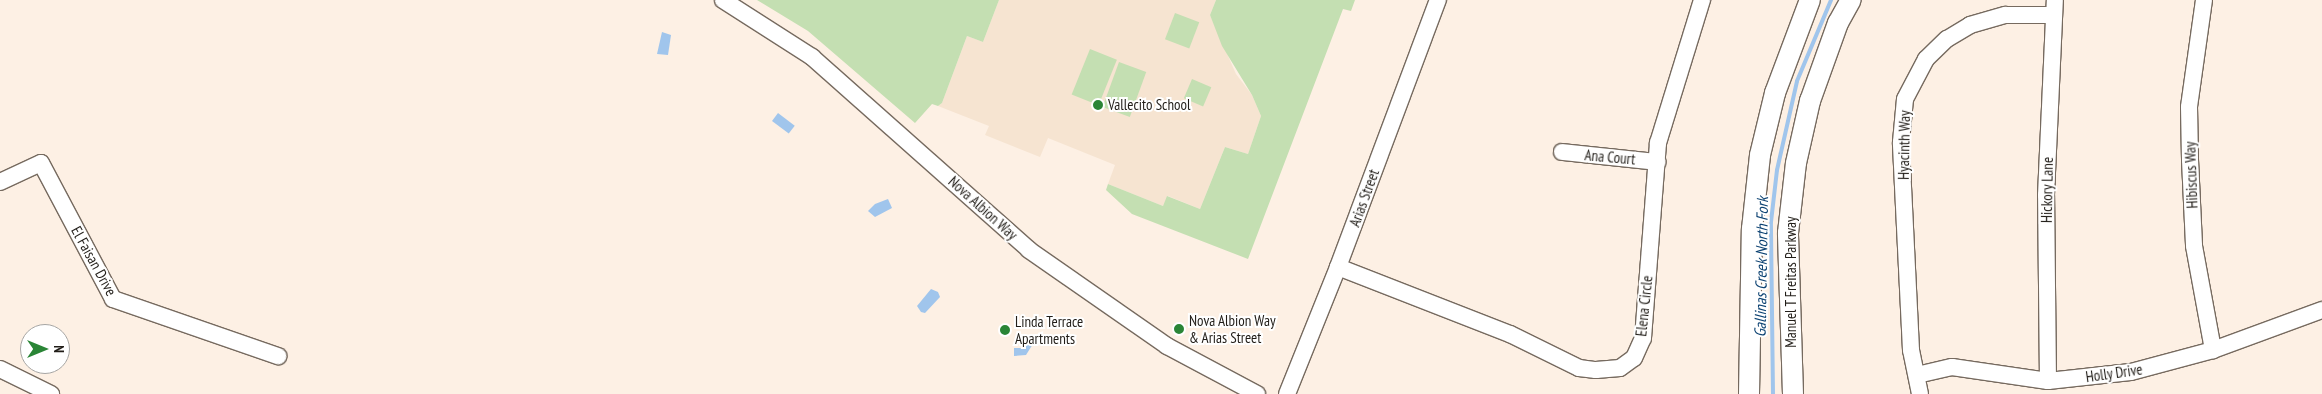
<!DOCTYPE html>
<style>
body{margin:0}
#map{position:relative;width:2322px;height:394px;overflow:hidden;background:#fdf0e4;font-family:"PT Sans Narrow",sans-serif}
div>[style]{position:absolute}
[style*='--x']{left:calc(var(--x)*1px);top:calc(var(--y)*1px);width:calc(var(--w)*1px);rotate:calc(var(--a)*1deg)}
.built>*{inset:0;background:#f6e4d1}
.green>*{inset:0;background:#c4dfb2;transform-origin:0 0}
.water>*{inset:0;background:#a0c5ec;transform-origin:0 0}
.stream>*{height:4px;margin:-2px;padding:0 2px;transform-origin:2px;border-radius:2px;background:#a0c5ec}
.roads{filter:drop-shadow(1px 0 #766a5f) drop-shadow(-1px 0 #766a5f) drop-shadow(0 1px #766a5f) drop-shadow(0 -1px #766a5f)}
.minor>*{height:16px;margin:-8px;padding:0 8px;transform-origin:8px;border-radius:8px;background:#fff}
.major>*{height:20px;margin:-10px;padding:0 10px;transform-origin:10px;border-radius:10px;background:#fff}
.dots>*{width:14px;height:14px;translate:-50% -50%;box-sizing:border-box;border:2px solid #fff;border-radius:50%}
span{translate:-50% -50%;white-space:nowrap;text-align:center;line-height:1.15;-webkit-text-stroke:4px #fff;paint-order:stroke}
.poi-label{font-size:15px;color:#211d18}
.left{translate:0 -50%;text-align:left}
.street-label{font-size:15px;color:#211d18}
.water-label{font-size:16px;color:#0c4272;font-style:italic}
.north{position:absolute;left:20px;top:324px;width:50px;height:50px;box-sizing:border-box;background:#fff;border:1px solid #a6a5a3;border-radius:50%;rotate:90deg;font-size:14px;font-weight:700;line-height:20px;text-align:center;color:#211d18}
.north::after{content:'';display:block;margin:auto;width:18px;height:22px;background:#2a8536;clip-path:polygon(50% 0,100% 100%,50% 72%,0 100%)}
</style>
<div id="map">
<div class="built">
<div style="clip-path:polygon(999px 0,1216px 0,1210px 15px,1236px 74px,1252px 95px,1261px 116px,1248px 154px,1225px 147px,1200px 209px,1168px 196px,1163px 206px,1108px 184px,1115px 165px,1048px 138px,1040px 157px,985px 135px,989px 126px,938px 106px,942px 103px,967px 36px,983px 42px)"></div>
</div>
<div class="green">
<div style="clip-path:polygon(757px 0,999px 0,983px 42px,967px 36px,942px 103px,938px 106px,932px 104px,915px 123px,808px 31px)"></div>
<div style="clip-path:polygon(1216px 0,1355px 0,1351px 11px,1343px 9px,1248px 259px,1132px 214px,1106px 190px,1108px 184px,1163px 206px,1167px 196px,1200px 209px,1225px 147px,1248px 154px,1261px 116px,1252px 95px,1222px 46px,1210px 15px)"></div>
<div style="left:1175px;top:13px;width:26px;height:28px;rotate:21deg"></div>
<div style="left:1090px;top:49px;width:29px;height:49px;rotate:22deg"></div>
<div style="left:1119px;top:62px;width:29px;height:48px;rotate:20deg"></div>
<div style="left:1192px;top:79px;width:21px;height:21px;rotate:23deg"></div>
</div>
<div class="water">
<div style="clip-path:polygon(662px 32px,671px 35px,668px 55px,657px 54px)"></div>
<div style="left:778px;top:113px;width:21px;height:10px;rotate:37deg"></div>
<div style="clip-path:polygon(888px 199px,892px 208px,875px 217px,868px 211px,875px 204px)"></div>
<div style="clip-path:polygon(931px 289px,938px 292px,940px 297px,925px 313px,921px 312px,917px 306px)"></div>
<div style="clip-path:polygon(1025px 335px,1036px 339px,1026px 355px,1014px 356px,1014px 348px,1021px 348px)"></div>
</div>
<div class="stream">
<div style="--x:1773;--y:394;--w:172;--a:-90.7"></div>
<div style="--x:1771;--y:222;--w:52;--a:-83.4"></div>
<div style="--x:1777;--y:170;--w:91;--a:-77.3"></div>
<div style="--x:1797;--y:81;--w:88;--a:-67.2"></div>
</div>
<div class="roads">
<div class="minor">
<div style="--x:723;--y:0;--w:106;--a:32.6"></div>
<div style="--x:812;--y:57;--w:290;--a:41.6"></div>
<div style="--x:1029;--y:250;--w:168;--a:34.8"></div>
<div style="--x:1167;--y:346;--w:102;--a:28.1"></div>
<div style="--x:2204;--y:0;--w:108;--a:98"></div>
<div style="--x:2189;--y:107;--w:53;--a:88.9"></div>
<div style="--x:2190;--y:160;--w:86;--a:87.3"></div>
<div style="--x:2194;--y:246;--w:106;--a:79.6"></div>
<div style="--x:1562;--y:152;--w:96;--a:6"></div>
<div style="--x:0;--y:182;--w:45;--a:-24.9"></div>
<div style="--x:41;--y:163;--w:154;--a:62.1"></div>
<div style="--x:113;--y:299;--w:175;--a:19.1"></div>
<div style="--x:1338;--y:267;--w:185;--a:21.3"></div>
<div style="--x:1510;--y:334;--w:77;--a:26.2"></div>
<div style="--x:1579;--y:368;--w:17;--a:7"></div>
<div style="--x:1596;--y:370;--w:24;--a:-5"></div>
<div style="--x:1620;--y:368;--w:17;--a:-36"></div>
<div style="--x:1634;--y:358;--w:22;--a:-66"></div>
<div style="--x:1643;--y:338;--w:196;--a:-85.6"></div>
<div style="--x:1658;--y:143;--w:150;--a:-72.9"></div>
<div style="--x:0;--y:369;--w:57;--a:26.1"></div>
<div style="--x:1917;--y:375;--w:36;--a:-13"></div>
<div style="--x:1952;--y:367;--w:97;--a:8.3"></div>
<div style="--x:2048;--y:381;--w:83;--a:-6.2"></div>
<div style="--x:2131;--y:372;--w:85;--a:-15"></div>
<div style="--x:2213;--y:350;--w:116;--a:-20.2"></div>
<div style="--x:2048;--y:381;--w:186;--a:-90.6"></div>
<div style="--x:2046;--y:195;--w:195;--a:-87.4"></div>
<div style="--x:1287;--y:394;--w:137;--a:-68.1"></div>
<div style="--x:1338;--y:267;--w:285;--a:-69.5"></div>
<div style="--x:1920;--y:394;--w:45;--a:-101.6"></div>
<div style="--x:1911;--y:350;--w:208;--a:-92.8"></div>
<div style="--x:1901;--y:142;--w:43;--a:-84.7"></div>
<div style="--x:1905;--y:99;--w:45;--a:-62.3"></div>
<div style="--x:1926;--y:59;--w:29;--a:-44"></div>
<div style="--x:1947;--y:39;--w:27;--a:-31"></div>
<div style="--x:1970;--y:25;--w:37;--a:-16"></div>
<div style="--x:2006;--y:15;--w:46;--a:0"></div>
</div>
<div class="major">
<div style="--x:1749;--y:394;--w:165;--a:-89"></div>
<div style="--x:1752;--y:229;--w:74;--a:-83.8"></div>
<div style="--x:1760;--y:155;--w:64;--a:-76.4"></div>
<div style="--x:1775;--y:93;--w:99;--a:-69.4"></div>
<div style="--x:1793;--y:394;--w:161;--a:-91.8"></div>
<div style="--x:1788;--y:233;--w:70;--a:-83.5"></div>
<div style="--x:1796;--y:163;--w:64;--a:-77.3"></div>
<div style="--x:1810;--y:101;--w:83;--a:-70.3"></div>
<div style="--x:1838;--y:23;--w:26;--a:-61"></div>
</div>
</div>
<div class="dots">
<div style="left:1098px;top:105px;background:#2a8536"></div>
<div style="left:1179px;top:329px;background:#2a8536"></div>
<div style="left:1005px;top:330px;background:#2a8536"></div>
</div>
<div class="poi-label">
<span class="left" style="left:1108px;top:105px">Vallecito School</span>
<span class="left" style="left:1189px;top:329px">Nova Albion Way<br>&amp; Arias Street</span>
<span class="left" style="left:1015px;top:330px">Linda Terrace<br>Apartments</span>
</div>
<div class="street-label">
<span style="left:1904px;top:145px;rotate:-89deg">Hyacinth Way</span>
<span style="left:1610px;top:157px;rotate:5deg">Ana Court</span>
<span style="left:2191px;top:175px;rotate:-92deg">Hibiscus Way</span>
<span style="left:2047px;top:190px;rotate:-89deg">Hickory Lane</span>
<span style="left:1364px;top:198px;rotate:-70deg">Arias Street</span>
<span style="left:983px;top:208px;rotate:42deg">Nova Albion Way</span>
<span style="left:94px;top:261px;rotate:61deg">El Faisan Drive</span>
<span style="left:1791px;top:282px;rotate:-90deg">Manuel T Freitas Parkway</span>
<span style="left:1644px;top:306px;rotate:-84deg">Elena Circle</span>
<span style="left:2114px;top:373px;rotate:-8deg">Holly Drive</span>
</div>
<div class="water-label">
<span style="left:1761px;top:267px;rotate:-89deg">Gallinas Creek North Fork</span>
</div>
<div class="north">N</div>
</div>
